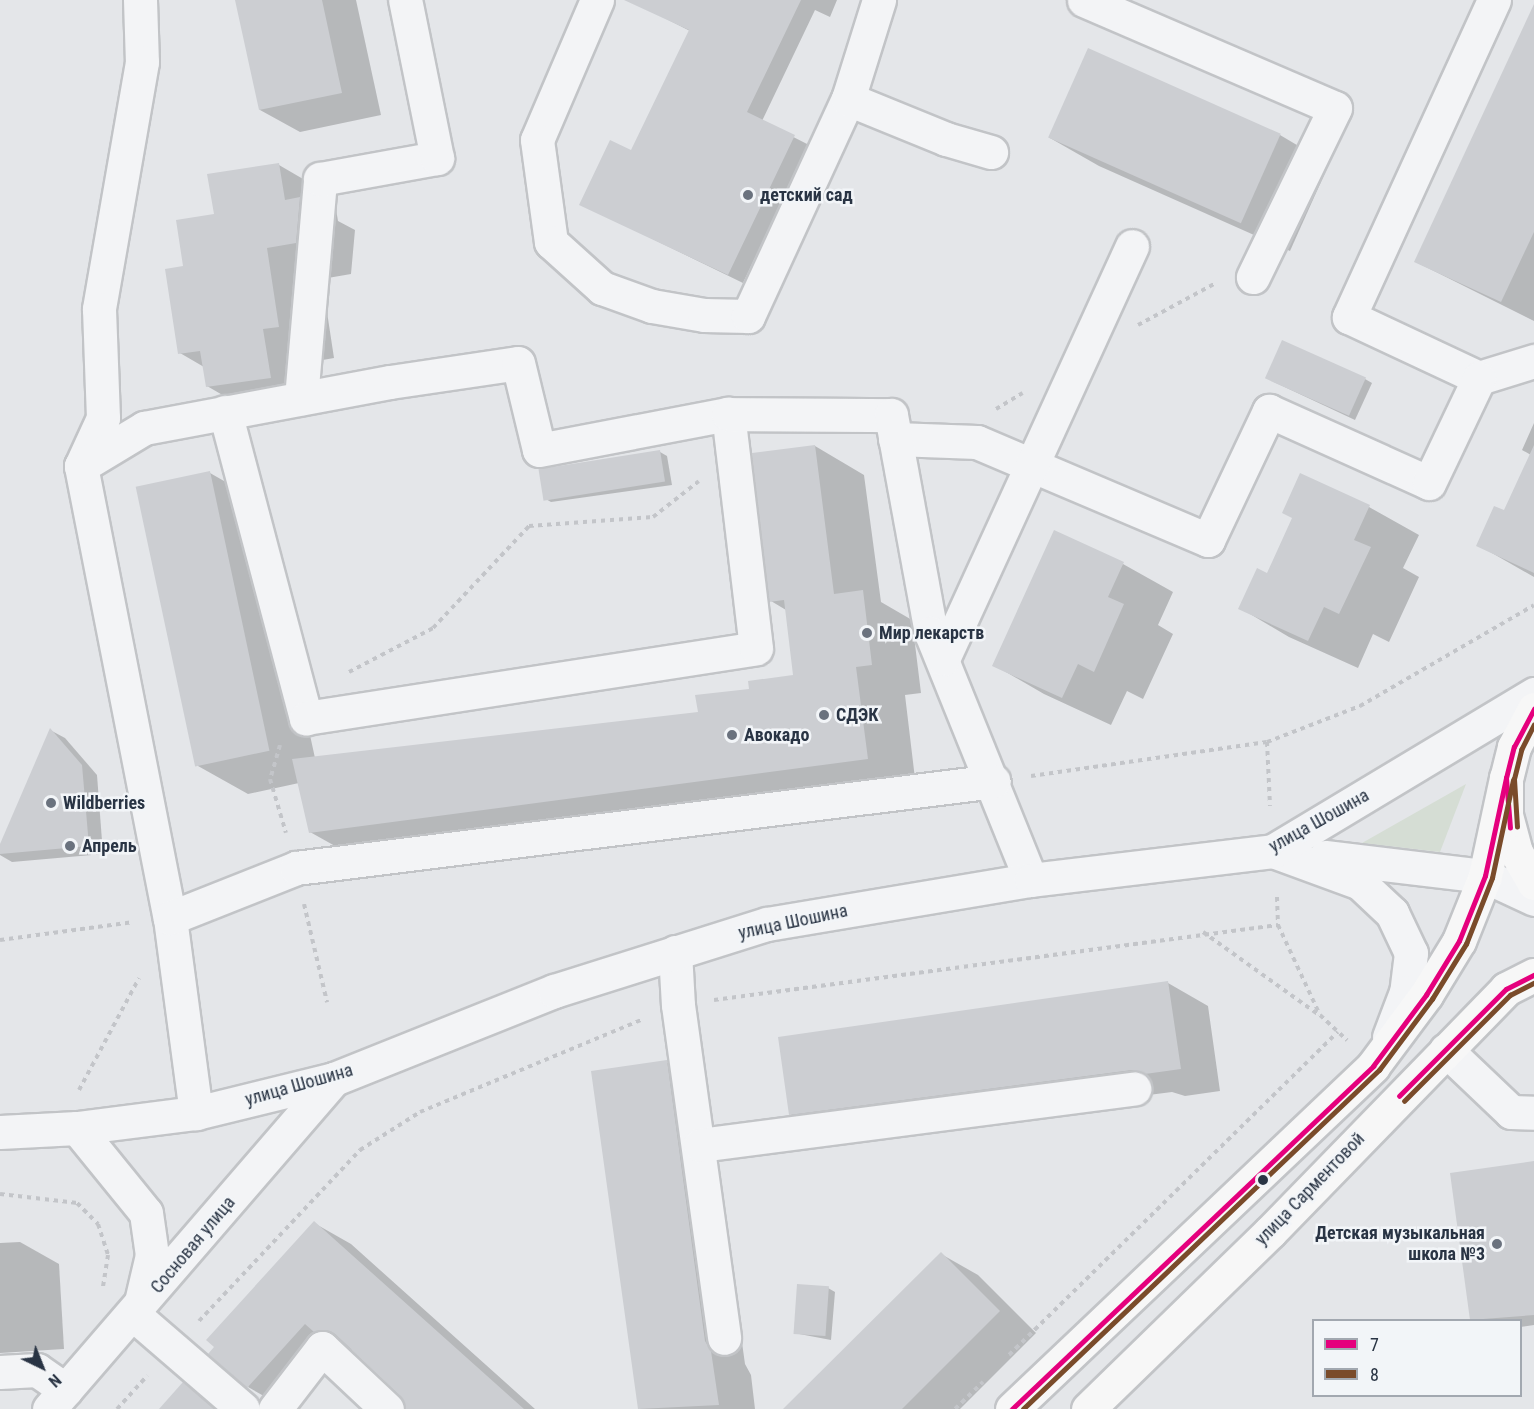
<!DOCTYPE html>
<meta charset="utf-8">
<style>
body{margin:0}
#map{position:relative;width:1534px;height:1409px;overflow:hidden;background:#e4e6e9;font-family:"Roboto Condensed",sans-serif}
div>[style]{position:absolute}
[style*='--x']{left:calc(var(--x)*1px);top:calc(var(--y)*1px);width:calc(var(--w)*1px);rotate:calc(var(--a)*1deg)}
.green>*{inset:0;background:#d5ddd4}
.shadow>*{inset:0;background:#0003}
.building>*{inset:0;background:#ccced2;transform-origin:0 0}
.path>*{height:4px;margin-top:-2px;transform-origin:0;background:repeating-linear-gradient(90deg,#c3c5c9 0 4.5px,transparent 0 9px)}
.roads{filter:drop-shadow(2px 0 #c2c4c7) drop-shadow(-2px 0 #c2c4c7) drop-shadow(0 2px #c2c4c7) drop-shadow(0 -2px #c2c4c7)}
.minor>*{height:33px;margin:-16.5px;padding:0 16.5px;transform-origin:16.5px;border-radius:16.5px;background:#f3f4f6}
.major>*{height:33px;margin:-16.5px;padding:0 16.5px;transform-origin:16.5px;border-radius:16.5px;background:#f7f7f7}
.bus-1>*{height:4.5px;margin:-2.25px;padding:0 2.25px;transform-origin:2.25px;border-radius:2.25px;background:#e5007d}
.bus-2>*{height:4.5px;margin:-2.25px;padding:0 2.25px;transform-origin:2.25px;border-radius:2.25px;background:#7a4b2a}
.dots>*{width:16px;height:16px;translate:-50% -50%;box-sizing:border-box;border:3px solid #f2f5f8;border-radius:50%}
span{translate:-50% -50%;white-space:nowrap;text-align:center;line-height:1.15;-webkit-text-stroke:5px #f2f5f8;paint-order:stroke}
.poi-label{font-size:18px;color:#293444;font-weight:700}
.left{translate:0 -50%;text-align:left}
.right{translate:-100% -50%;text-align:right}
.street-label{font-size:18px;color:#293444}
.legend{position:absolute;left:1312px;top:1319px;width:210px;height:78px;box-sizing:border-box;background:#f2f5f8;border:2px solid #a2a8b0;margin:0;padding:8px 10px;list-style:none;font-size:18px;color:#293444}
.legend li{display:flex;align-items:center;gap:12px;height:30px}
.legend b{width:30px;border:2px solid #a2a8b0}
.north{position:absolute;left:12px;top:1337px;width:60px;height:60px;-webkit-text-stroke:4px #f2f5f8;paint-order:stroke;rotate:137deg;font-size:16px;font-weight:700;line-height:24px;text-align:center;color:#293444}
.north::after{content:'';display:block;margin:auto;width:21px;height:27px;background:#293444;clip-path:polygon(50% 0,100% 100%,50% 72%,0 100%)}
</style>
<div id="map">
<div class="green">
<div style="clip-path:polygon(1466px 784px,1440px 852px,1362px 843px)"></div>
</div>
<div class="shadow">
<div style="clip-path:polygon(237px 0,356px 0,381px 115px,300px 132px,260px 110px)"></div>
<div style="clip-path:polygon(644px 0,837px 0,830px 17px,815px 10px,762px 121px,809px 145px,743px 283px,581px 204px,632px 152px,690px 31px,641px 6px)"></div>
<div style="clip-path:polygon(1534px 8px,1534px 321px,1416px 262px)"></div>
<div style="clip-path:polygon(1280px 135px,1329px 164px,1290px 251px,1099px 166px,1050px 138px)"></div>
<div style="clip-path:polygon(279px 165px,334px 197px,338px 221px,355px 230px,351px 274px,322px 279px,334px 358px,317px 361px,325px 409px,262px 418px,207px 386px,204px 367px,180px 353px,184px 267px,215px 215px)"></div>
<div style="clip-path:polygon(1365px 379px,1372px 383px,1355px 420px,1274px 382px)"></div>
<div style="clip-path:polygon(1534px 423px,1534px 577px,1478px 545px,1505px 512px,1531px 455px,1522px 450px)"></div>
<div style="clip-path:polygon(815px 446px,864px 475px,881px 602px,912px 620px,921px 693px,905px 695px,916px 787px,360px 860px,310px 832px,299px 783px,248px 794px,198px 766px,210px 473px,259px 501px,315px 758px,699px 713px,795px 676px,786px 610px,771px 601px)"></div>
<div style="clip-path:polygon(660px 452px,667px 456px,672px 485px,551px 502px,544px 498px)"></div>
<div style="clip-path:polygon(1301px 475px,1369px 507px,1419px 535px,1403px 568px,1419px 577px,1389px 642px,1373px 634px,1358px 668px,1289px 637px,1240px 608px,1267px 575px,1294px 518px)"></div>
<div style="clip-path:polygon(1055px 532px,1123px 564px,1173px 592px,1158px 625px,1173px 634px,1143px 699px,1127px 691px,1111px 725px,1044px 694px,994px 665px)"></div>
<div style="clip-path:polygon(50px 730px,65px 738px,97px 775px,103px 854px,12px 862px,0 855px,0 848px)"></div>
<div style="clip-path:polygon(1168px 983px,1208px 1006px,1220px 1091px,1185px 1096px,1172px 1092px,830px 1136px,790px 1114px)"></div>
<div style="clip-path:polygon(666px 1062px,706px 1085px,745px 1364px,751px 1375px,755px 1409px,640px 1409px,592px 1072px)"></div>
<div style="clip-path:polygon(1534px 1163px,1534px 1325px,1520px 1327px,1520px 1320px,1472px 1320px,1452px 1174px)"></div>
<div style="clip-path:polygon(314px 1223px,351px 1244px,535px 1409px,405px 1409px,401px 1395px,355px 1351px,341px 1345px,285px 1408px,248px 1387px)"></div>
<div style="clip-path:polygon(20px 1242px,59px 1264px,64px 1349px,0 1353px,0 1243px)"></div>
<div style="clip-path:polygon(941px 1254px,978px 1275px,1036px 1333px,960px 1409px,786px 1409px)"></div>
<div style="clip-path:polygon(828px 1288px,835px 1292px,831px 1340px,794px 1333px)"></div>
<div style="clip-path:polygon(183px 1384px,212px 1401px,222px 1409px,161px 1409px)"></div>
</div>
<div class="building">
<div style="clip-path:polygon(235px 0,322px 0,342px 93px,259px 110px)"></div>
<div style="clip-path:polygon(624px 0,801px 0,747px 112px,795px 135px,728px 275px,579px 205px,610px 140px,631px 150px,689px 30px)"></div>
<div style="clip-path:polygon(1534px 4px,1534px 232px,1501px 302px,1414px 262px)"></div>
<div style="left:1088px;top:48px;width:211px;height:98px;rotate:24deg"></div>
<div style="clip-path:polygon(279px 163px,285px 200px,300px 197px,296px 243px,267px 248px,279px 327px,263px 329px,271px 378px,206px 387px,200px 351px,178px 354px,165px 269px,183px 266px,176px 220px,214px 214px,207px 174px)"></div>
<div style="left:1282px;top:340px;width:92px;height:42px;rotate:24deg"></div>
<div style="clip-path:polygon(815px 445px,834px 594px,863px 590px,872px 665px,856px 667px,868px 759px,309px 833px,292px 759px,698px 712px,695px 695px,749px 689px,748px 681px,793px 675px,784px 600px,769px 602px,752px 453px)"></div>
<div style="clip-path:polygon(1534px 445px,1534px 573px,1476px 546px,1494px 506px,1504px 510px)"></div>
<div style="left:660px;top:450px;width:32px;height:123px;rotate:81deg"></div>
<div style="left:210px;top:471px;width:286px;height:76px;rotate:78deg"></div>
<div style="clip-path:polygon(1300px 473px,1370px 505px,1354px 540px,1371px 547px,1339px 614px,1324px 607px,1308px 641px,1238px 609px,1257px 568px,1267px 573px,1292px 518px,1282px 513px)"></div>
<div style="clip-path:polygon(1054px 530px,1124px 562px,1108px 597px,1124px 604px,1094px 672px,1078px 664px,1062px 698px,992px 666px)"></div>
<div style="clip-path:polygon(50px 728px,82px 765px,89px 846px,0 854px,0 844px)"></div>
<div style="clip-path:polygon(1168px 981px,1181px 1069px,1145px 1074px,1132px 1070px,789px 1115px,778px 1037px)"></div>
<div style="clip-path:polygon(667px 1060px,705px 1341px,711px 1351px,719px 1405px,638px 1409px,591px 1071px)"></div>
<div style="clip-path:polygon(1534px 1161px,1534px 1315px,1470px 1320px,1450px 1173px)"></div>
<div style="clip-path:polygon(314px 1221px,524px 1409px,405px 1409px,400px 1395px,335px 1334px,325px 1330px,314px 1332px,305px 1324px,247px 1388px,208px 1354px,214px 1347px,206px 1340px)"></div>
<div style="clip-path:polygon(941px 1252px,1000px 1311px,902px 1409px,783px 1409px)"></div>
<div style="left:797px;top:1284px;width:32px;height:50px;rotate:4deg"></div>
<div style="clip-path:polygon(183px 1382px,214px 1409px,159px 1409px)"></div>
</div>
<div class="path">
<div style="--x:1138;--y:325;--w:89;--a:-28.3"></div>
<div style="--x:996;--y:409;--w:31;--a:-31"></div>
<div style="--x:349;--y:672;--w:95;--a:-27.6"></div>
<div style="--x:433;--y:628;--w:140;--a:-46.7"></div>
<div style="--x:529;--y:526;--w:124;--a:-4.2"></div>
<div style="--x:653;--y:517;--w:58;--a:-38"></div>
<div style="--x:1267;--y:742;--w:64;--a:87.3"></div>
<div style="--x:280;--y:745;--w:35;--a:106"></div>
<div style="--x:270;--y:779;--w:56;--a:73.5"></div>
<div style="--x:1031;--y:776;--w:238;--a:-8.2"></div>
<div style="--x:1267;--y:742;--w:100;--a:-21.2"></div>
<div style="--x:1360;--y:706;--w:201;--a:-30.1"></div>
<div style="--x:1277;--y:897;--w:28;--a:88"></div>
<div style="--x:1278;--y:925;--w:99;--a:65"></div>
<div style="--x:1320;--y:1015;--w:37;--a:43"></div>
<div style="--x:304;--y:904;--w:101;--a:76.8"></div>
<div style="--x:1203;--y:932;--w:143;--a:35.6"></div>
<div style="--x:0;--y:940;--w:135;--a:-7.7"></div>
<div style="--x:714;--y:1000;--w:569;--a:-7.57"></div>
<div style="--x:79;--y:1090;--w:127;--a:-61.8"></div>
<div style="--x:0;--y:1194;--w:78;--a:6.7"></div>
<div style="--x:77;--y:1203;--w:30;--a:45"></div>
<div style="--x:98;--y:1224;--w:33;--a:72"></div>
<div style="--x:108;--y:1255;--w:32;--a:99"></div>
<div style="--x:199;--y:1321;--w:235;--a:-46.7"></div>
<div style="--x:360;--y:1150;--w:71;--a:-32.3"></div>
<div style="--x:420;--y:1112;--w:242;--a:-22.6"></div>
<div style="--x:1009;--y:1355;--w:461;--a:-44.5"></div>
<div style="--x:117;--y:1409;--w:45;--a:-47.7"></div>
<div style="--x:955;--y:1409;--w:39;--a:-44"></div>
</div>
<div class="roads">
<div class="minor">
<div style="--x:140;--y:0;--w:62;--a:88.2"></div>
<div style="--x:142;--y:62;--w:251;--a:99.9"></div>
<div style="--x:99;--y:309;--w:109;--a:87.9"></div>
<div style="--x:103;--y:418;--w:53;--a:114.6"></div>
<div style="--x:81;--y:466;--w:461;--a:78.9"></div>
<div style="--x:170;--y:918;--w:197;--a:82.4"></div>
<div style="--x:597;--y:0;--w:152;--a:113.2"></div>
<div style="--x:537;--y:140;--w:103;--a:82.2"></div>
<div style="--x:551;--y:242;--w:69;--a:42"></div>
<div style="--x:602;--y:288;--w:53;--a:19.8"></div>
<div style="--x:652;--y:306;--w:53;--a:9.8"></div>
<div style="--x:704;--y:315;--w:44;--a:1.3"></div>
<div style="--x:748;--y:316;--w:239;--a:-65.3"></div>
<div style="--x:848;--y:99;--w:104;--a:-72.6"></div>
<div style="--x:1084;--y:0;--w:273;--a:23.3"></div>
<div style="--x:1335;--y:108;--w:188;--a:115.9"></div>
<div style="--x:1494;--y:0;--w:349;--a:114.6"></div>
<div style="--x:1349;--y:317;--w:144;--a:25.1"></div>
<div style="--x:1479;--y:378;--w:58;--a:-17.2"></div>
<div style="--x:848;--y:99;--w:106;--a:22.2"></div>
<div style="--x:946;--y:139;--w:47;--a:16.1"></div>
<div style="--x:301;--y:398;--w:220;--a:-85"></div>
<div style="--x:320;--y:179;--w:119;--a:-10.2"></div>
<div style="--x:437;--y:158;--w:161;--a:-101.4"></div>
<div style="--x:225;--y:412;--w:317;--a:75.2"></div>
<div style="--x:306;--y:718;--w:455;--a:-8.8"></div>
<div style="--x:756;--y:648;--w:236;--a:-96.8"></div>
<div style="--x:895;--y:439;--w:82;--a:2.1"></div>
<div style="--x:977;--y:442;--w:251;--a:23"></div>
<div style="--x:1208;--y:540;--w:143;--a:-64.7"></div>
<div style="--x:1269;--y:411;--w:175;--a:24.2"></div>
<div style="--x:1429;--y:483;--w:116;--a:-64.5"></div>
<div style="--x:81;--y:466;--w:74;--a:-31.1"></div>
<div style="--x:144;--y:428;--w:250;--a:-10.6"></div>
<div style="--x:390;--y:382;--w:129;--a:-8.4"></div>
<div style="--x:518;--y:363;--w:89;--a:76.4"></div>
<div style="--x:539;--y:450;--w:192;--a:-10.8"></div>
<div style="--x:728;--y:414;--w:163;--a:0.4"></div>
<div style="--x:891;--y:415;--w:222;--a:79.6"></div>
<div style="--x:931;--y:633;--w:266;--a:68"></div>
<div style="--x:943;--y:659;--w:454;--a:-65.4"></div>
<div style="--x:1273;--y:851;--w:93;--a:20.2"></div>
<div style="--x:1360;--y:883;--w:44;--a:43.2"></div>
<div style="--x:1392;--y:913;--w:44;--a:64.6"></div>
<div style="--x:1411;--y:953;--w:39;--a:97"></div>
<div style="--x:1406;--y:992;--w:48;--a:110.7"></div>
<div style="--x:1325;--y:857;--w:161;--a:6.8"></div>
<div style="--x:1485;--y:876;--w:54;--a:25.1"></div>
<div style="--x:170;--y:918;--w:136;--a:-21.6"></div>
<div style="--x:296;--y:868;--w:703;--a:-7.1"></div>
<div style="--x:675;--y:952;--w:53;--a:86.8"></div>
<div style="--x:678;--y:1005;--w:336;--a:82.1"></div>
<div style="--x:1446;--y:1050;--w:90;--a:43.6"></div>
<div style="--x:1511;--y:1112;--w:23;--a:2"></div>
<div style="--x:77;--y:1128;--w:109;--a:50.9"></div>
<div style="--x:146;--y:1213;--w:42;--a:81.9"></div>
<div style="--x:152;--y:1255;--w:48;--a:103.2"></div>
<div style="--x:0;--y:1132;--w:77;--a:-3"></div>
<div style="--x:77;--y:1128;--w:120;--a:-7.2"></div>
<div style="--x:196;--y:1113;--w:142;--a:-13.8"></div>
<div style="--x:334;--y:1079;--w:237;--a:-21.8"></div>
<div style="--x:554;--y:991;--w:223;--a:-17.5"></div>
<div style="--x:767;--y:924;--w:268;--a:-9.5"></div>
<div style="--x:1031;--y:880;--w:244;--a:-6.8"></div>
<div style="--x:1273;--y:851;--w:305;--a:-31"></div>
<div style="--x:700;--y:1145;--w:438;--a:-7.4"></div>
<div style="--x:133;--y:1314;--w:145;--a:40.8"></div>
<div style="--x:0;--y:1372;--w:37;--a:-3"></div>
<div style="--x:37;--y:1370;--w:35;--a:35"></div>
<div style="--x:49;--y:1409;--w:436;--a:-49.2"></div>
<div style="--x:275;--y:1409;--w:77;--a:-52.4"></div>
<div style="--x:322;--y:1348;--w:89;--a:43.2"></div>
</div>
<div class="major">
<div style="--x:1534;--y:709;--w:43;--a:117.8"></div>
<div style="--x:1514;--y:747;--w:32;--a:104"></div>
<div style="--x:1506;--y:778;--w:37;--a:90"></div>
<div style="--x:1506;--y:815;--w:38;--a:75"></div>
<div style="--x:1516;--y:852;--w:36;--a:60"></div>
<div style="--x:1012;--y:1409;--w:498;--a:-43.5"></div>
<div style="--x:1373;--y:1066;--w:89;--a:-53.3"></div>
<div style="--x:1426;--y:995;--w:63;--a:-58.6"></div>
<div style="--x:1459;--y:941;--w:70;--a:-68.2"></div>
<div style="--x:1485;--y:876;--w:100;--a:-77.9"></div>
<div style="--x:1088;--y:1409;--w:254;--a:-44.2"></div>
<div style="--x:1270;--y:1232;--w:339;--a:-45.8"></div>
<div style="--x:1506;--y:989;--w:31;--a:-27"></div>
</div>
</div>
<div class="bus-1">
<div style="--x:1510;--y:828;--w:50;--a:-94.6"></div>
<div style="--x:1506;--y:778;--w:32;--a:-76"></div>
<div style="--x:1514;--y:747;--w:43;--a:-62.2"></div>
<div style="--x:1399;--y:1096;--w:151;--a:-45"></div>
<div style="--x:1506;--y:989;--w:31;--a:-27"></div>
<div style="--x:1012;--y:1409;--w:498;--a:-43.5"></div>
<div style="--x:1373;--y:1066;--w:89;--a:-53.3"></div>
<div style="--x:1426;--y:995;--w:63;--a:-58.6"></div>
<div style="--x:1459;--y:941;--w:70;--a:-68.2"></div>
<div style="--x:1485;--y:876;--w:100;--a:-77.9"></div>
</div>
<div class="bus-2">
<div style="--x:1517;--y:827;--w:48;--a:-93.6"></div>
<div style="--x:1514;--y:779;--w:30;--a:-76"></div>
<div style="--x:1521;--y:750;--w:28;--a:-63"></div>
<div style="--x:1404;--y:1101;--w:150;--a:-45"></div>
<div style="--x:1510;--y:995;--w:27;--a:-27"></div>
<div style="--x:1023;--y:1409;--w:492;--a:-43.6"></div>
<div style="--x:1379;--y:1070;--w:89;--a:-53.3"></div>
<div style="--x:1432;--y:999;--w:65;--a:-58.3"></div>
<div style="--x:1466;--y:944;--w:71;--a:-68.5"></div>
<div style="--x:1492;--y:878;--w:100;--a:-77.9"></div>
</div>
<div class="dots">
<div style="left:748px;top:195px;background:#6a727e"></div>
<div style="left:867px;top:633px;background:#6a727e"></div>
<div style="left:824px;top:715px;background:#6a727e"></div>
<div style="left:732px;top:735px;background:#6a727e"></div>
<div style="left:51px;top:803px;background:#6a727e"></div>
<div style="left:70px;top:846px;background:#6a727e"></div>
<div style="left:1263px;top:1180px;background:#293444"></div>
<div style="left:1497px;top:1244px;background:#6a727e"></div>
</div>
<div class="poi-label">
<span class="left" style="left:760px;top:195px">детский сад</span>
<span class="left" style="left:879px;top:633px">Мир лекарств</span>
<span class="left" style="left:836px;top:715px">СДЭК</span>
<span class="left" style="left:744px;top:735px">Авокадо</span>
<span class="left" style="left:63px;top:803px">Wildberries</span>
<span class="left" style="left:82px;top:846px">Апрель</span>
<span class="right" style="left:1485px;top:1244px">Детская музыкальная<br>школа №3</span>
</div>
<div class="street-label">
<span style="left:1319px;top:821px;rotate:-29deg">улица Шошина</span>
<span style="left:793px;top:922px;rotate:-12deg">улица Шошина</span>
<span style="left:299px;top:1085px;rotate:-16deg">улица Шошина</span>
<span style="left:1310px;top:1189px;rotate:-46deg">улица Сарментовой</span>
<span style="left:193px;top:1245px;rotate:-50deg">Сосновая улица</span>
</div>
<ul class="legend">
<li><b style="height:8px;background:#e5007d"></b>7</li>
<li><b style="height:8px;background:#7a4b2a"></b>8</li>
</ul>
<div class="north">N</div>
</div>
